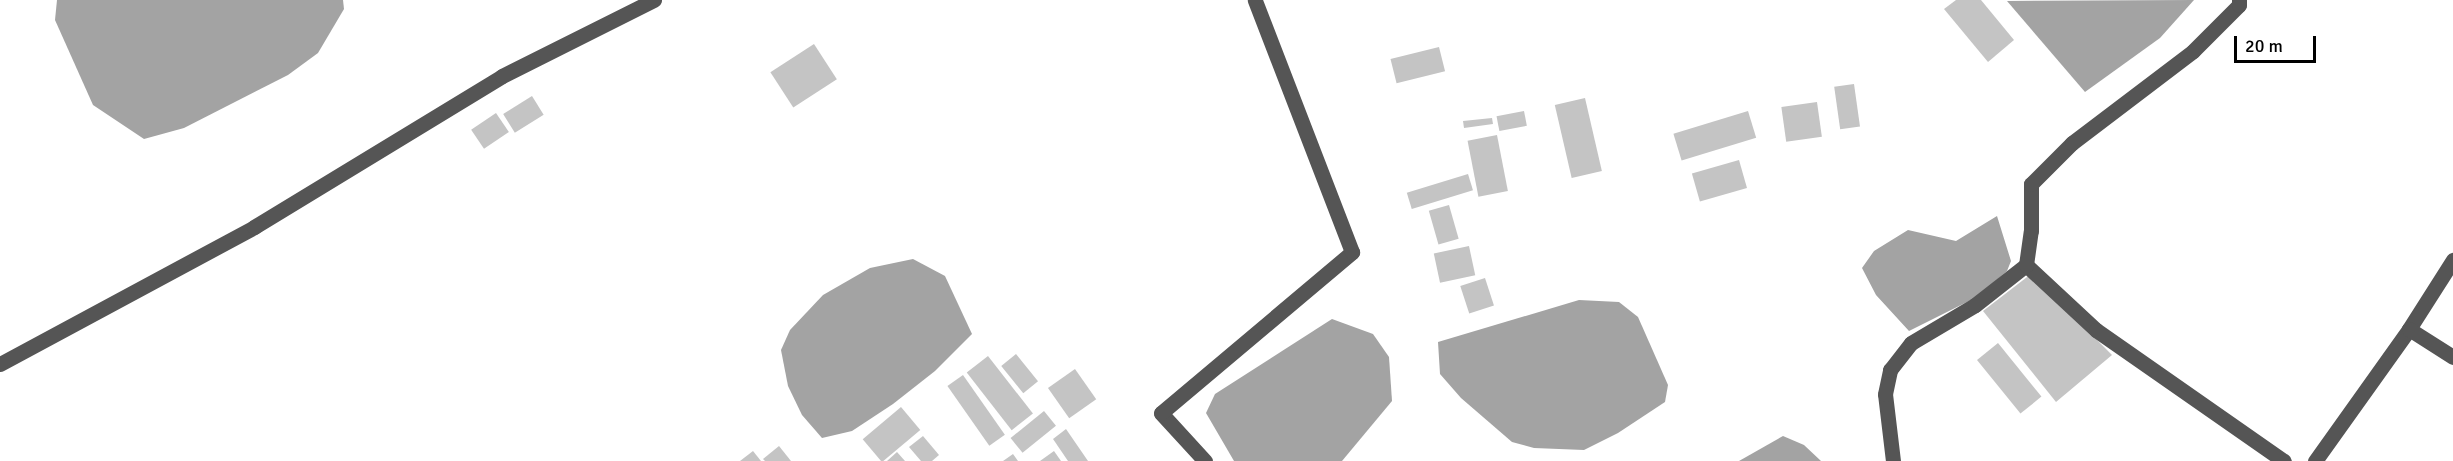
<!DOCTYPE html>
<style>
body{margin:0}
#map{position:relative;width:2453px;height:461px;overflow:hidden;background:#fff;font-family:Signika,sans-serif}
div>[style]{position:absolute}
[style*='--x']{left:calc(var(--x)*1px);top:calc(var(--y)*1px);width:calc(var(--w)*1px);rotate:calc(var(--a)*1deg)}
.water>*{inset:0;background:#a3a3a3}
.building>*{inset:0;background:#c4c4c4;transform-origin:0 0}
.minor>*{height:15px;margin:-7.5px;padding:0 7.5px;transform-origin:7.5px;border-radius:7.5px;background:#555}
span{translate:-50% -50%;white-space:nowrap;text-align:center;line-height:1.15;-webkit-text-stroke:5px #fff;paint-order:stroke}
.scale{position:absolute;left:2234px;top:36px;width:82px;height:27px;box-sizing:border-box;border:3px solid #000;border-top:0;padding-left:8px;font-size:18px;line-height:21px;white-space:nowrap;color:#000;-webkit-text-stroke:4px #fff;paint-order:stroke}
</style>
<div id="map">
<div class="water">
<div style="clip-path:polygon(57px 0,343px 0,344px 9px,318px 53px,288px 75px,184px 128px,144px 139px,93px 105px,55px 20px)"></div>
<div style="clip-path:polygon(2194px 0,2160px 38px,2085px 92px,2007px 1px)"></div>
<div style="clip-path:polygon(1997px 216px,2011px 261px,2007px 271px,1977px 297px,1909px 331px,1876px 295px,1862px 268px,1874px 251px,1908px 230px,1956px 241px)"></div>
<div style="clip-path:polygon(913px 259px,945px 276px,972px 334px,935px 371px,893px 404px,852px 431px,822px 438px,802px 415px,788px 386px,781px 350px,790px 330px,823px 295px,870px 268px)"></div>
<div style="clip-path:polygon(1579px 300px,1619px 302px,1638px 317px,1668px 385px,1665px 402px,1618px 433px,1584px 450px,1534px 448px,1512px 442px,1461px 398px,1440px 374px,1438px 342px)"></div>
<div style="clip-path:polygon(1332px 319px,1373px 334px,1389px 357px,1392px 401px,1342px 461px,1234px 461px,1206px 413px,1215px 394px)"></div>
<div style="clip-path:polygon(1783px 436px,1804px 445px,1821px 461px,1739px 461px)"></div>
</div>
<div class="building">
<div style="clip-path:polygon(1956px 0,1981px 0,2014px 40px,1988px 62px,1944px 9px)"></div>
<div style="left:814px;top:44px;width:42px;height:52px;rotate:57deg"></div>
<div style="left:1439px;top:47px;width:25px;height:50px;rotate:76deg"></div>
<div style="left:1854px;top:84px;width:43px;height:20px;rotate:82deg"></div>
<div style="left:532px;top:96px;width:22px;height:34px;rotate:58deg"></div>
<div style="left:1585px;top:98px;width:75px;height:31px;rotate:77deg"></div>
<div style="left:1817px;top:102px;width:35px;height:36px;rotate:82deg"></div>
<div style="left:1524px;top:111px;width:15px;height:28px;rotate:79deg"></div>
<div style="left:1748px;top:111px;width:28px;height:78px;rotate:73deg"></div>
<div style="left:496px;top:113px;width:23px;height:30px;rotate:56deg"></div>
<div style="clip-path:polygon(1492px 118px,1493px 124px,1464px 128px,1463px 121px)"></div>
<div style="left:1497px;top:135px;width:57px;height:30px;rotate:79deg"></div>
<div style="left:1739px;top:160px;width:29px;height:49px;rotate:74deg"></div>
<div style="left:1468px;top:174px;width:17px;height:64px;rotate:73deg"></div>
<div style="left:1449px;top:205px;width:35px;height:21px;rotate:74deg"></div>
<div style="left:1469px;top:246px;width:30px;height:36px;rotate:78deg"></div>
<div style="clip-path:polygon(2031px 274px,2112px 355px,2056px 402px,1983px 311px)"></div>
<div style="left:1485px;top:278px;width:29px;height:26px;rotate:72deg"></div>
<div style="left:1998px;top:343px;width:69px;height:27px;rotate:51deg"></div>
<div style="left:1016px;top:354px;width:35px;height:19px;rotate:51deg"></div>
<div style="left:988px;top:356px;width:73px;height:27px;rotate:52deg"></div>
<div style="left:1075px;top:369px;width:37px;height:33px;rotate:55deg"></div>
<div style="left:963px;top:375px;width:73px;height:19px;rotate:55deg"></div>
<div style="left:901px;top:407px;width:30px;height:50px;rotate:50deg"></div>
<div style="left:1044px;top:411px;width:19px;height:43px;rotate:51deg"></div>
<div style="clip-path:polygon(1066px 429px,1088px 461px,1068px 461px,1053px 439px)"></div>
<div style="clip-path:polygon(923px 436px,939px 455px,932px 461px,921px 461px,909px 447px)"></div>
<div style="clip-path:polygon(779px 446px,791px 461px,765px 461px,763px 459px)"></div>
<div style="clip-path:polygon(753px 451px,761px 461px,740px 461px)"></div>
<div style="clip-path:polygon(1054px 451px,1061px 461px,1040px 461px)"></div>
<div style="clip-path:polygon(897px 452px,905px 461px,887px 461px)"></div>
<div style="clip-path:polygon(1013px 454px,1018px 461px,1003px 461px)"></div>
</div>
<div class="minor">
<div style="--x:2026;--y:265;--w:96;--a:42.9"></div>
<div style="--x:2096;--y:330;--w:229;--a:34.9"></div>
<div style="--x:2409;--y:329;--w:82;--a:-57.5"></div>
<div style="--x:0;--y:364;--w:289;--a:-28.3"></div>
<div style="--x:254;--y:227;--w:290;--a:-31.3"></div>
<div style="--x:502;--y:76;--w:170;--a:-26.6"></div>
<div style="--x:1205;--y:461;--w:65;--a:-132.5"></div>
<div style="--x:1161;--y:413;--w:250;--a:-40.1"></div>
<div style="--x:1352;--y:252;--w:270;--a:-111.1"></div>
<div style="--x:1893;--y:461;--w:67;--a:-96.8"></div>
<div style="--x:1885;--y:394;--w:25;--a:-78"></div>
<div style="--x:1890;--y:370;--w:34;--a:-52"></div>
<div style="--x:1911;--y:343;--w:74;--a:-30.7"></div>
<div style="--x:1975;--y:305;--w:65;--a:-38.1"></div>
<div style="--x:2026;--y:265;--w:34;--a:-82"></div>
<div style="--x:2031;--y:231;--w:47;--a:-90"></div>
<div style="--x:2031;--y:184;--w:58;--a:-45"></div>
<div style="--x:2072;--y:143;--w:152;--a:-37.2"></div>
<div style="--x:2193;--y:51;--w:65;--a:-45"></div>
<div style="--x:2239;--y:5;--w:5;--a:-90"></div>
<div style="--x:2315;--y:461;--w:162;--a:-54.5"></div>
<div style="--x:2409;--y:329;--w:52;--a:32.5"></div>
</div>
<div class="scale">20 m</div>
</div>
